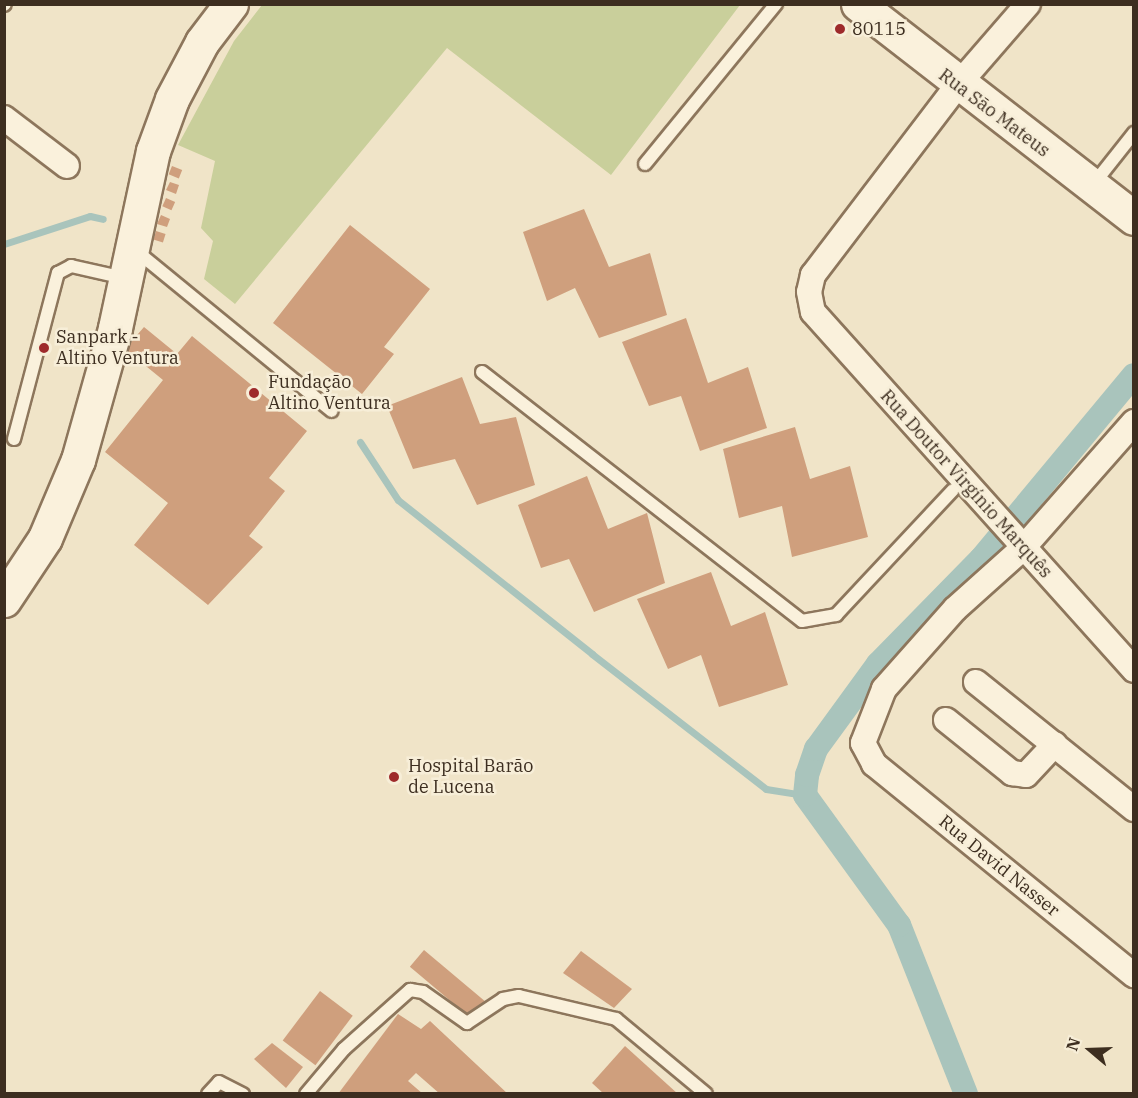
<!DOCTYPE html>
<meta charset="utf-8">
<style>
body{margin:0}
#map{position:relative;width:1138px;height:1098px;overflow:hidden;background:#f0e4c8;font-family:"IBM Plex Serif",serif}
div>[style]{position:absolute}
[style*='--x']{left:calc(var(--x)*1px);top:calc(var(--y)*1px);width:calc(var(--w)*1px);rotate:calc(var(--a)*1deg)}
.green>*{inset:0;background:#c9cf9b}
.stream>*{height:7px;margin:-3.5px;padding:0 3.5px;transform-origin:3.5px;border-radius:3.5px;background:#a9c4bc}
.canal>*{height:24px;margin:-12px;padding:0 12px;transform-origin:12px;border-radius:12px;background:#a9c4bc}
.building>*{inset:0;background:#cf9f7d;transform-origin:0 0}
.roads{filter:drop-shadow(2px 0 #8d765c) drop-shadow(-2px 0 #8d765c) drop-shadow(0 2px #8d765c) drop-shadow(0 -2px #8d765c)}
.lane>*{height:12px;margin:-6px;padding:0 6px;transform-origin:6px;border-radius:6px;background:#faf1dc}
.street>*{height:24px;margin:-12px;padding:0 12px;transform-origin:12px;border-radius:12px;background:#faf1dc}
.secondary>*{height:33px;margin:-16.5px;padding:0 16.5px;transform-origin:16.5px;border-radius:16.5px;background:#faf1dc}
.dots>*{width:16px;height:16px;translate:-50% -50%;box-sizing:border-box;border:3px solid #f7eed8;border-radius:50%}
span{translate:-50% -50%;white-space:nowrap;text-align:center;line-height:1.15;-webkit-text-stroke:5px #f7eed8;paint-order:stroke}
.poi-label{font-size:18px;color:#3d2e20}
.left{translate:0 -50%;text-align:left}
.street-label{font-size:18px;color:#3d2e20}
.frame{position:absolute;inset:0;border:6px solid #3d2e20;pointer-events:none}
.north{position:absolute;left:1060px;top:1020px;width:60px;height:60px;-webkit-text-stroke:4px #f7eed8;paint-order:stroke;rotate:289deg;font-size:16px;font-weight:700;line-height:24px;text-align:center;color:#3d2e20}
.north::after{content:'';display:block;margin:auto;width:21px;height:27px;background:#3d2e20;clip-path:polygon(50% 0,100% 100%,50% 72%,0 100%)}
</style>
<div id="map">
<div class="green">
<div style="clip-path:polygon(262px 5px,262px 4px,740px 5px,611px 175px,447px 48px,235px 304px,204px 279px,213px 241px,201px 228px,215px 161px,178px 145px,234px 41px)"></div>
</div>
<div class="stream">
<div style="--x:4;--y:244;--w:90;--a:-18"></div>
<div style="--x:90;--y:216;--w:13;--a:13"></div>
<div style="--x:360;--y:442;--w:69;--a:56.8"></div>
<div style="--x:398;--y:500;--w:248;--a:38.4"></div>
<div style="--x:592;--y:654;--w:220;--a:37.8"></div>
<div style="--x:766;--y:789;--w:39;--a:9"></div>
</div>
<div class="canal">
<div style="--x:966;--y:1094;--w:182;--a:-111.6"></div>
<div style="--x:899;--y:925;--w:160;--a:-125.9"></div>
<div style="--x:805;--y:795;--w:20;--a:-84"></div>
<div style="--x:807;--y:775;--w:28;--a:-71"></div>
<div style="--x:816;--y:749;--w:105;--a:-53.9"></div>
<div style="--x:878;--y:664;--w:147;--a:-45.6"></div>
<div style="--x:981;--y:559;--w:239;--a:-50.3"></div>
</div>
<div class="building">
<div style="left:172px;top:166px;width:11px;height:9px;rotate:22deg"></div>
<div style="clip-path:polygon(170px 182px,179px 185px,176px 194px,166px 190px)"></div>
<div style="left:166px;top:198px;width:10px;height:9px;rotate:24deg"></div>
<div style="clip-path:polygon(584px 209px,609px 267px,650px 253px,667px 315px,599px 338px,575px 288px,547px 301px,523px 232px)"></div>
<div style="clip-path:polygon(161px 215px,170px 219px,167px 227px,157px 224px)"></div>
<div style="clip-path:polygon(350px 225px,430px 289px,384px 347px,394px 354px,362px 394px,273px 323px)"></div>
<div style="left:156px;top:231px;width:10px;height:9px;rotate:17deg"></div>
<div style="clip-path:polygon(686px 318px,708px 383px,748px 367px,767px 428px,700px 451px,681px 396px,649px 406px,622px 342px)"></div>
<div style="clip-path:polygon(144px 327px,177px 354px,192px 336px,307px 431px,269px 478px,285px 491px,249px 536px,263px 547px,208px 605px,134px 545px,168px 503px,105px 452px,163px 380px,125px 349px)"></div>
<div style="clip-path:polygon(462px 377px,480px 424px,516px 417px,535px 485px,477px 505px,455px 459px,413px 469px,387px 406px)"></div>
<div style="clip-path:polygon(795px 427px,810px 479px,850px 466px,868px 537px,792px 557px,782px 506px,739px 518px,723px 449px)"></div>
<div style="clip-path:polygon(587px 476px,608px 529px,647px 513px,665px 583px,594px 612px,569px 559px,541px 568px,518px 505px)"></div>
<div style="clip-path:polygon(711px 572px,731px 626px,765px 612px,788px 685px,719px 707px,701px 655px,668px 669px,637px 599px)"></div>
<div style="left:424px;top:950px;width:80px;height:22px;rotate:40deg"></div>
<div style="clip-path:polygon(581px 951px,632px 989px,614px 1008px,563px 973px)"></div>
<div style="left:320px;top:991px;width:41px;height:62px;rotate:37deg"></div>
<div style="clip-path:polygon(398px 1014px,421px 1029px,430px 1021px,508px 1094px,440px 1094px,416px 1073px,408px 1081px,423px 1094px,338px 1094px)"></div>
<div style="clip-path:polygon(272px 1043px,303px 1067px,286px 1088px,254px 1059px)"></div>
<div style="clip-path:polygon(625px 1046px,678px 1094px,604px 1094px,592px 1083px)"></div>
</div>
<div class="roads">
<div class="lane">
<div style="--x:4;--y:5;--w:1;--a:-45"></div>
<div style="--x:645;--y:164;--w:207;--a:-50.7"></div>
<div style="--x:1092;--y:186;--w:68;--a:-51.6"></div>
<div style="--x:135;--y:250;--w:254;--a:39.3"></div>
<div style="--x:482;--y:372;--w:405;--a:37.9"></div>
<div style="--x:802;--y:621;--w:35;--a:-10"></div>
<div style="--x:836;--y:615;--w:171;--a:-46.9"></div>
<div style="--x:14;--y:439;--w:172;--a:-75.2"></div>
<div style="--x:58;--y:273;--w:15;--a:-28"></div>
<div style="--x:71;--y:266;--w:54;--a:12.8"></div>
<div style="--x:208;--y:1094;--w:16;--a:-47"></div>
<div style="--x:219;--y:1082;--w:27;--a:27"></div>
<div style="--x:306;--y:1094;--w:59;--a:-49.8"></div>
<div style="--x:344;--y:1049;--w:89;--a:-41.8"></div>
<div style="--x:410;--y:990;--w:13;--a:9"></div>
<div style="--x:423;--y:992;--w:54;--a:35.2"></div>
<div style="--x:467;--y:1023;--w:43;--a:-33.7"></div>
<div style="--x:503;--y:999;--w:16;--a:-11"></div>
<div style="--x:519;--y:996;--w:100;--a:13.3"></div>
<div style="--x:616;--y:1019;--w:117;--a:39.8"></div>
</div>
<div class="street">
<div style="--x:1028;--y:4;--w:108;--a:130.9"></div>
<div style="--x:957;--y:86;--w:238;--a:127.3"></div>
<div style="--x:813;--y:275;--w:17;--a:103"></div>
<div style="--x:809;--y:292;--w:20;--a:79"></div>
<div style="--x:813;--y:312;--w:481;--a:48.1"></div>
<div style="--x:4;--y:118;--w:79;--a:37.3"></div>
<div style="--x:1134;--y:422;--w:168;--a:131.4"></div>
<div style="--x:1023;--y:548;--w:91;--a:138.1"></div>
<div style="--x:955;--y:609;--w:107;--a:131.6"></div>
<div style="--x:884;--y:689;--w:58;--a:111.3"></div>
<div style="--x:863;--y:743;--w:24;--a:62"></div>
<div style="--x:874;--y:764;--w:335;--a:39.1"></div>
<div style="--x:976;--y:682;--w:203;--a:38.8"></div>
<div style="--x:946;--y:720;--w:85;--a:38.8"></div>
<div style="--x:1012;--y:773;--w:14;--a:8"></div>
<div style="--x:1026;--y:775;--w:42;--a:-46.9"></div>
</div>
<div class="secondary">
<div style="--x:858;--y:4;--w:349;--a:37.8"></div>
<div style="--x:4;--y:600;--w:74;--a:-56.5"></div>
<div style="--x:45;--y:538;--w:85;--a:-67.1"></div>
<div style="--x:78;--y:460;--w:137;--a:-74.3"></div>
<div style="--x:115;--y:328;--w:181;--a:-77.9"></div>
<div style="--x:153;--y:151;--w:55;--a:-69.9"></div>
<div style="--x:172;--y:99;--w:64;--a:-62.2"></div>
<div style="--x:202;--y:42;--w:48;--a:-52.7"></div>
</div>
</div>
<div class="dots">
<div style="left:840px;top:29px;background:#9e2a2b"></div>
<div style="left:44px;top:348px;background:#9e2a2b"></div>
<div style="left:254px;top:393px;background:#9e2a2b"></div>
<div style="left:394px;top:777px;background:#9e2a2b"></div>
</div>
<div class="poi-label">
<span class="left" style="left:852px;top:29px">80115</span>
<span class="left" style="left:56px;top:348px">Sanpark -<br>Altino Ventura</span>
<span class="left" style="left:268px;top:393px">Fundação<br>Altino Ventura</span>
<span class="left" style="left:408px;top:777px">Hospital Barão<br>de Lucena</span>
</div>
<div class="street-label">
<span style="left:994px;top:113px;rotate:37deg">Rua São Mateus</span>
<span style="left:966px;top:484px;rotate:48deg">Rua Doutor Virgínio Marquês</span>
<span style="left:999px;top:866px;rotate:39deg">Rua David Nasser</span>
</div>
<div class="frame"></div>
<div class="north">N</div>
</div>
